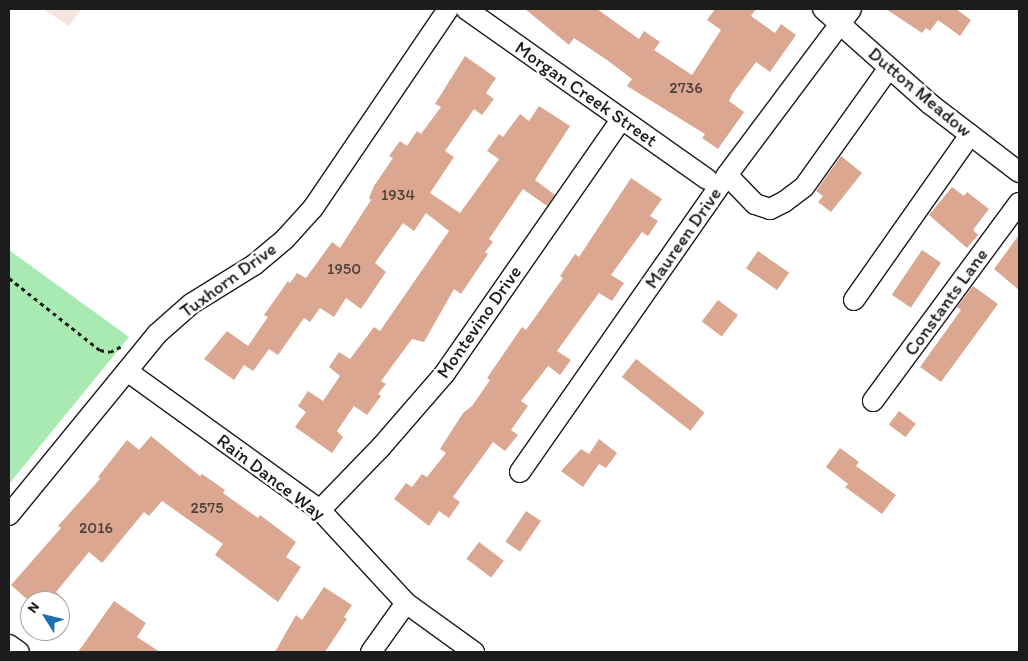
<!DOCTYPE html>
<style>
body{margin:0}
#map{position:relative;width:1028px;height:661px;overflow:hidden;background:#fff;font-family:Itim,sans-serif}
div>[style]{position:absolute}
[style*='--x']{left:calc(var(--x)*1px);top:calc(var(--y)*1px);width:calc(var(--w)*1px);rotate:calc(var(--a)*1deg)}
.built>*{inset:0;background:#f4e5de}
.green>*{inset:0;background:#a9eab2}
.building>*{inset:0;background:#dca791;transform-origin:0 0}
.path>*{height:3px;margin-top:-1.5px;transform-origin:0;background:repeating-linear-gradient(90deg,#1c1c1c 0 4px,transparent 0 8px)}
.roads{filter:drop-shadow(1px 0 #1c1c1c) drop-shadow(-1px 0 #1c1c1c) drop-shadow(0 1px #1c1c1c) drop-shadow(0 -1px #1c1c1c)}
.minor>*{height:20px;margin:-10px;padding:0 10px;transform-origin:10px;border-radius:10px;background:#fff}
span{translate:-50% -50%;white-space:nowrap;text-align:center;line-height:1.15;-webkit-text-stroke:5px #fff;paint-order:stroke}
.number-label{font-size:16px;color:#4c3f39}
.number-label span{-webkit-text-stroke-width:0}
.street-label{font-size:19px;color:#1c1c1c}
.frame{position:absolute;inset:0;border:10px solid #1c1c1c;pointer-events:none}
.north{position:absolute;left:20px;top:591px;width:50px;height:50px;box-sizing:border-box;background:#fff;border:1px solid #a4a4a4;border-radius:50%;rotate:306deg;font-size:14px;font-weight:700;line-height:20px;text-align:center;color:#1c1c1c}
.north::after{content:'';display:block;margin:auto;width:18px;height:22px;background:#1f6fb2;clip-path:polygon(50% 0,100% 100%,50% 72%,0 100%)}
</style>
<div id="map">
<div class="built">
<div style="clip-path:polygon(43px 9px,81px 9px,69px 26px)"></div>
</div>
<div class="green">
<div style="clip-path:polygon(9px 250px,129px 337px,9px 484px)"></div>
</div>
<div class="building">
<div style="clip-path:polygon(525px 9px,597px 9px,639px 39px,644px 31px,660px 42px,654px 50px,692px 75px,721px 30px,707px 20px,715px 9px,756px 9px,751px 16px,775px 33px,781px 24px,796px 35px,770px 72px,756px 62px,733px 93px,729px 101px,744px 112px,718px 149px,702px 138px,705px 134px,627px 86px,632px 79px,607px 60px,574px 38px,569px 45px)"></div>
<div style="clip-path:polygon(886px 9px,956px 9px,971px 20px,960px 36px,938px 20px,930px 31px,926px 28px,922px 33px)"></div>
<div style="clip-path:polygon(465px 56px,496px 78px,486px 93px,494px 99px,482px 115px,474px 109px,445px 151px,454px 157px,430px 193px,460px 213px,499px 159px,487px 151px,499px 134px,503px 137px,520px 114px,529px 121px,539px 106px,570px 126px,535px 180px,555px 195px,547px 206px,523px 189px,489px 239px,493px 242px,485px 252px,488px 254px,461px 294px,454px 289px,424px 342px,412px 339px,381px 381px,386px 384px,378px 394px,381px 396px,367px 415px,354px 406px,337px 431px,343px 437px,332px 453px,295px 427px,306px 412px,298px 406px,308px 391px,323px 401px,340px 376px,329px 367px,339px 352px,350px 359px,374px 327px,380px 331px,449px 231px,426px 213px,414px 231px,403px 223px,375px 263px,386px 272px,361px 309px,346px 298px,334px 317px,320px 308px,310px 322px,304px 318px,278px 355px,269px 349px,253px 371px,244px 365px,234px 380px,204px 359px,227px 331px,248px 346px,268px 317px,264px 315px,288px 281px,290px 283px,297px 273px,306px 278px,332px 242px,340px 248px,371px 200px,369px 198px,374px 186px,393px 158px,389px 156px,400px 141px,407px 146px,417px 131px,421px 134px,441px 107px,435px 104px)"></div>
<div style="clip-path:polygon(841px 156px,862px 173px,831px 212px,818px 202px,823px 196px,816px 191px)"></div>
<div style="clip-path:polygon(631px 178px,662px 199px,650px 216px,658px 221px,648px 236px,642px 232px,611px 275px,624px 283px,612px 301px,599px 293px,557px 351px,571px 360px,560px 375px,548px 366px,521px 401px,528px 406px,511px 430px,518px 435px,505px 451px,493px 442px,453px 497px,460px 502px,449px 518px,439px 511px,429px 526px,394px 499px,406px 483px,412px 487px,422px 474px,427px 477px,446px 453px,440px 449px,463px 413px,472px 406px,490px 380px,487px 378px,522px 327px,526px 330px,563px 278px,560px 276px,575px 254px,579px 257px)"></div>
<div style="clip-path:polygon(952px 187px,964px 196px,967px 192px,989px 209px,973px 230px,978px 235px,967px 248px,929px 215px)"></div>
<div style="clip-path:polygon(1019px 235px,1019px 290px,994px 269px)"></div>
<div style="left:922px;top:250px;width:23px;height:54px;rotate:34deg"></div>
<div style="left:758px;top:251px;width:38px;height:21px;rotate:35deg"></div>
<div style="clip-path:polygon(973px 286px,998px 304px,941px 382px,920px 367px,961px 310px,957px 307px)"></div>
<div style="left:718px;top:300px;width:25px;height:27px;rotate:37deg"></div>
<div style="left:636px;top:359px;width:87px;height:23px;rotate:38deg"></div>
<div style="left:899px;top:411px;width:21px;height:17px;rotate:37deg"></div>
<div style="clip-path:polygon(151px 436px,200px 476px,202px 474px,225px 490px,223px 493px,258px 518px,260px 515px,296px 542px,286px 557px,301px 567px,278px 602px,215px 555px,223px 544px,162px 501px,149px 516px,144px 512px,102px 563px,89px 552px,56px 592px,66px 601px,29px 601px,11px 585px,61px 528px,58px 526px,100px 479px,98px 477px,127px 440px,139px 450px)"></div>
<div style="clip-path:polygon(599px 439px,617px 453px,606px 468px,599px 464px,583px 487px,561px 471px,581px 449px,589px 454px)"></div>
<div style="clip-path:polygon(840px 448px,859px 462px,856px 466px,896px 495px,882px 514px,845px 487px,848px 484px,826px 467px)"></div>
<div style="left:526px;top:511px;width:18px;height:37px;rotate:34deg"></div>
<div style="left:479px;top:542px;width:31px;height:21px;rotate:37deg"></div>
<div style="clip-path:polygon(324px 587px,352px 605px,344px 617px,347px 619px,325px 652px,275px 652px,296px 615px,302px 620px)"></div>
<div style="clip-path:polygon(114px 601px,146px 623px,137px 637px,160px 652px,78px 652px)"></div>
</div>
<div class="path">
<div style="--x:9;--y:278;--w:116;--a:38.4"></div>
<div style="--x:100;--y:350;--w:10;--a:11"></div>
<div style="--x:110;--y:352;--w:13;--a:-27"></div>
</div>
<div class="roads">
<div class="minor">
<div style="--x:466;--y:9;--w:295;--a:35.2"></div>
<div style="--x:823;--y:9;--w:143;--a:41.6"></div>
<div style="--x:930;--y:104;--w:112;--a:37.4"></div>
<div style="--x:727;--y:175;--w:40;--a:46"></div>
<div style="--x:755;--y:204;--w:16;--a:18"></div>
<div style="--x:770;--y:209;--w:16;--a:-27"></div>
<div style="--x:784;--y:202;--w:25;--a:-37"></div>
<div style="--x:804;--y:187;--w:146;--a:-54.5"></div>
<div style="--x:854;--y:300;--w:202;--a:-54.9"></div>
<div style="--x:127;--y:371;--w:238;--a:35.8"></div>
<div style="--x:320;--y:510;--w:127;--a:47.2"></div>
<div style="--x:406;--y:603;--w:84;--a:35.8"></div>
<div style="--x:873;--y:401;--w:246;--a:-53.6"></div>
<div style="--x:520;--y:472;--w:362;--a:-55.1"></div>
<div style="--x:727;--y:175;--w:207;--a:-53.2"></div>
<div style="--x:320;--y:510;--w:88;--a:-45.9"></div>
<div style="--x:381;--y:447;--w:98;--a:-49.1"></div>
<div style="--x:445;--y:373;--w:308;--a:-55.2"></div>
<div style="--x:9;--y:515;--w:234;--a:-50.7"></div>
<div style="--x:157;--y:334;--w:45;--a:-41.4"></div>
<div style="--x:191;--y:304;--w:74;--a:-31.8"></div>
<div style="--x:254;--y:265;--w:40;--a:-40"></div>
<div style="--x:285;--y:239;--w:42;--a:-47.9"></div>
<div style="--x:313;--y:208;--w:240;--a:-55.8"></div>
<div style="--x:9;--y:645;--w:12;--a:35"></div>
<div style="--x:371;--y:652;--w:60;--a:-54.5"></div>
</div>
</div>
<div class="number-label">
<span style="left:686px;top:88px">2736</span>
<span style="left:398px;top:195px">1934</span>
<span style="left:344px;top:269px">1950</span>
<span style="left:207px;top:508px">2575</span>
<span style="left:96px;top:528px">2016</span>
</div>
<div class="street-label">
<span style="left:920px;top:92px;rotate:40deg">Dutton Meadow</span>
<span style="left:586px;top:94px;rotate:35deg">Morgan Creek Street</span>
<span style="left:683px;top:238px;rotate:-55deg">Maureen Drive</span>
<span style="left:228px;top:280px;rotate:-36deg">Tuxhorn Drive</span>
<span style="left:946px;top:302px;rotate:-54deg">Constants Lane</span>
<span style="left:479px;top:322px;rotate:-55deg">Montevino Drive</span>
<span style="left:271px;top:477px;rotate:37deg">Rain Dance Way</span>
</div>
<div class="frame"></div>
<div class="north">N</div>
</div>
